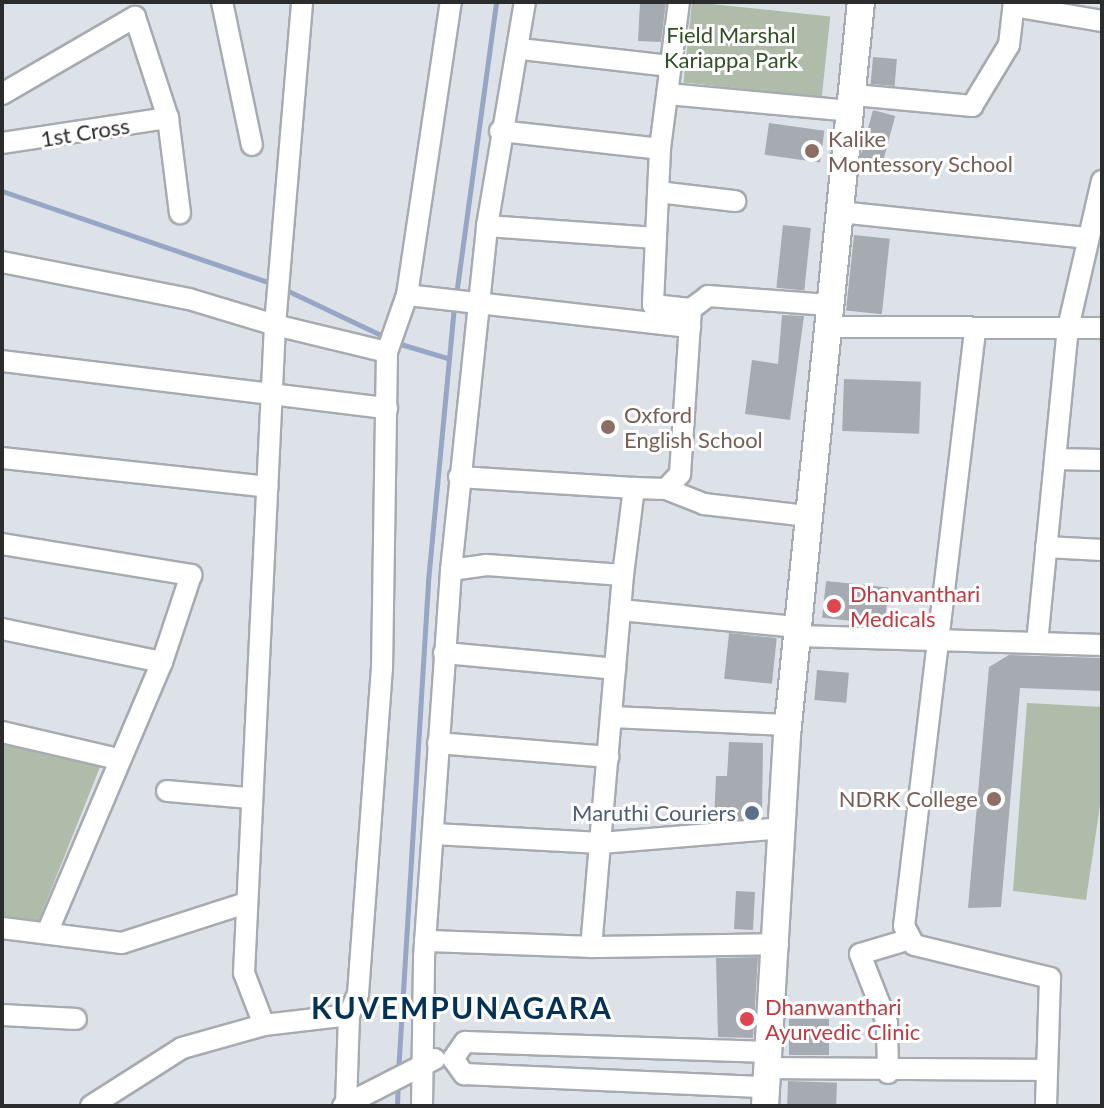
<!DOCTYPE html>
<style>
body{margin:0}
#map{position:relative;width:1104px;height:1108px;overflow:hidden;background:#dce2e8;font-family:Lato,sans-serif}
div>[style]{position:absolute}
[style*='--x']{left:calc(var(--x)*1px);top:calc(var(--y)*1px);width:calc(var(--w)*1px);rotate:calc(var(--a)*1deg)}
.green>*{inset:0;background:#afbcaa;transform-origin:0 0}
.stream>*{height:5px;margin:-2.5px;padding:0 2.5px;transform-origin:2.5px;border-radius:2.5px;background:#97a6c5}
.building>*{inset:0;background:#a6abb1;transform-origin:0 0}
.roads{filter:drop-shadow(2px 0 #a6abb1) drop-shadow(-2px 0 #a6abb1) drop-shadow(0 2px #a6abb1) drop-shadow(0 -2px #a6abb1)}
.minor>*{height:20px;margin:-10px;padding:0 10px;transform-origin:10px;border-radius:10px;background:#fff}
.tertiary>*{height:26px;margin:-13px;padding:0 13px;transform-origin:13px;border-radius:13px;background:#fff}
.dots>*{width:22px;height:22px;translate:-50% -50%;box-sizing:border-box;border:4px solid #fff;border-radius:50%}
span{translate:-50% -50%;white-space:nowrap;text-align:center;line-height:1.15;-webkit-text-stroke:6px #fff;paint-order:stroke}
.park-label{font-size:22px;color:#315024}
.street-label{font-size:22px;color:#2a2c2e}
.education-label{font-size:22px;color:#785e54}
.left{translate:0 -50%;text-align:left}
.right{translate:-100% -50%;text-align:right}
.health-label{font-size:22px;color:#be3a42}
.service-label{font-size:22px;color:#4e5e75}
.district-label{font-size:30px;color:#033256;font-weight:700;letter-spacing:2px}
.frame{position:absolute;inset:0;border:4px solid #2a2c2e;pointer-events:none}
</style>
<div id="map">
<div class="green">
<div style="left:692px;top:2px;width:139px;height:81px;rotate:6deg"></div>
<div style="clip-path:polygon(1027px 703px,1102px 707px,1102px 792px,1086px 900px,1013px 891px)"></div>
<div style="clip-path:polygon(2px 743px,102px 762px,37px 925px,2px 919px)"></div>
</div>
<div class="stream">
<div style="--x:2;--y:191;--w:287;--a:18.9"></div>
<div style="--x:282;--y:288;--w:114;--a:25.4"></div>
<div style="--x:456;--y:295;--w:296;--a:-82.2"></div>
<div style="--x:397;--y:343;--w:52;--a:16.7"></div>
<div style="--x:398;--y:1073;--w:493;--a:-86.5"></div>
<div style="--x:428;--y:581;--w:277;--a:-84.6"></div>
<div style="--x:397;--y:1106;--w:23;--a:-88"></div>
</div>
<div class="building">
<div style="clip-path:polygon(640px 2px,666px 2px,661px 42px,638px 41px)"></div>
<div style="left:873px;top:57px;width:24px;height:27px;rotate:5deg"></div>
<div style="left:873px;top:110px;width:23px;height:51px;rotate:15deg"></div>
<div style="left:769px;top:123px;width:56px;height:32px;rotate:8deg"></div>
<div style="left:783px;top:225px;width:28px;height:63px;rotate:6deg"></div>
<div style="left:854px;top:235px;width:36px;height:76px;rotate:6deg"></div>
<div style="clip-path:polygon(782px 315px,804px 316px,790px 420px,745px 414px,752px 360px,778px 364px)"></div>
<div style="left:844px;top:379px;width:77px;height:52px;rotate:2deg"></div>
<div style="left:826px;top:581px;width:63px;height:37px;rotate:6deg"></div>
<div style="left:729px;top:633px;width:48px;height:46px;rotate:6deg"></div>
<div style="clip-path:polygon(1009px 655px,1102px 658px,1102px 691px,1020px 688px,1001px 907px,968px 908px,989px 667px)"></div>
<div style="left:817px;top:670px;width:32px;height:30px;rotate:5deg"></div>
<div style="clip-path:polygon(729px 742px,763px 743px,762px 817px,714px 821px,716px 776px,727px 776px)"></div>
<div style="left:736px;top:891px;width:19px;height:38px;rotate:3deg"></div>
<div style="clip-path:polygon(758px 957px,753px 1038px,718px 1037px,716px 958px)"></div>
<div style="left:789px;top:1019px;width:40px;height:36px"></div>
<div style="left:788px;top:1081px;width:49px;height:25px;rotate:2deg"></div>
</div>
<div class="roads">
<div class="minor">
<div style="--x:222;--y:2;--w:146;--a:78.2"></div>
<div style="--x:679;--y:2;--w:148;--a:97.4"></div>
<div style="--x:660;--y:149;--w:156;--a:92.6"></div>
<div style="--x:653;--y:305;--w:38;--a:6"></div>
<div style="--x:1014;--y:6;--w:89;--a:9.7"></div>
<div style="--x:521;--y:49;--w:151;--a:6.5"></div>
<div style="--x:2;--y:94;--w:154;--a:-30.1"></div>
<div style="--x:135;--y:17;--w:106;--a:71.9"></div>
<div style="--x:168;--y:118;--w:96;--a:82.8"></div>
<div style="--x:668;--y:94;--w:185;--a:5.3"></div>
<div style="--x:854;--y:95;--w:119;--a:5.3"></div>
<div style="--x:972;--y:106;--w:71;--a:-58.8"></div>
<div style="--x:1009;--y:45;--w:43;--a:-83.4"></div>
<div style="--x:500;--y:131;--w:161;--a:6.4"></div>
<div style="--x:2;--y:143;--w:168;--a:-8.6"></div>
<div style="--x:658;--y:192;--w:78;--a:6.7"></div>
<div style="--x:840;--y:212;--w:247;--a:6"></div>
<div style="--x:487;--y:226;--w:169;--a:4.1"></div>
<div style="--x:2;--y:262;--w:191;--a:11.2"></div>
<div style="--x:189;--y:299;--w:90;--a:16.8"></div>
<div style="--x:275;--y:325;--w:324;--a:-85.2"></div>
<div style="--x:407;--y:295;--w:296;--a:-81.5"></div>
<div style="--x:827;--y:327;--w:275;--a:0.2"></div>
<div style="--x:975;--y:331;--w:599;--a:96.8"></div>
<div style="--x:904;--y:926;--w:21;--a:62"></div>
<div style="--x:914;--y:945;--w:140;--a:13.6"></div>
<div style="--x:1050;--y:978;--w:128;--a:91.8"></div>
<div style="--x:2;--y:361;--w:388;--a:7"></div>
<div style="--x:2;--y:458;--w:267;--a:6.2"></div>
<div style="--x:1055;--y:459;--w:47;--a:1.2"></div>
<div style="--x:459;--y:477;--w:175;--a:3.6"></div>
<div style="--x:666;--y:489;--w:41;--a:21.5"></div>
<div style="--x:704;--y:504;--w:105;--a:6.6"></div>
<div style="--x:2;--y:544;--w:192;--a:9.3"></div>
<div style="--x:191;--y:575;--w:92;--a:108.4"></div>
<div style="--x:162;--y:662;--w:294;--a:113"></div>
<div style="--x:1046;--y:547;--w:56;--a:3.1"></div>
<div style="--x:451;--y:570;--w:346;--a:-84"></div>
<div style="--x:487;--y:226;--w:227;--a:-80.4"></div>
<div style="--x:623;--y:575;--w:88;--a:-82.8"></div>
<div style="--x:634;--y:488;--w:32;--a:2"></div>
<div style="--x:666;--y:489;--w:21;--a:-47"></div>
<div style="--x:680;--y:474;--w:165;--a:-86.2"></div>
<div style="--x:691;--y:309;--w:21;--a:-37"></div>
<div style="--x:708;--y:296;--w:121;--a:4.3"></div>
<div style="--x:620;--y:610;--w:179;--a:5.5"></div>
<div style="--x:2;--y:629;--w:163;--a:11.7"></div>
<div style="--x:797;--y:636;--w:240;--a:1.7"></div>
<div style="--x:1037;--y:643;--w:317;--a:-84.4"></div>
<div style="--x:1068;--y:328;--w:151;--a:-77"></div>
<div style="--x:1037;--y:643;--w:65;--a:1.8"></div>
<div style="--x:444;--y:653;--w:172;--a:5.3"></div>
<div style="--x:611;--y:717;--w:177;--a:2.6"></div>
<div style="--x:2;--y:732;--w:119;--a:13.1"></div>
<div style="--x:438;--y:743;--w:171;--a:4.7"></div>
<div style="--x:167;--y:791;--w:82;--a:4.9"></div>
<div style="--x:434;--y:834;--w:167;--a:3.1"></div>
<div style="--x:601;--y:843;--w:183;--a:-4.7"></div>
<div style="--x:2;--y:928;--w:121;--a:7.1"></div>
<div style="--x:122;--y:943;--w:130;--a:-17.9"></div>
<div style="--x:591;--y:947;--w:187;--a:-0.9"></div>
<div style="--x:2;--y:1015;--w:74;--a:3.1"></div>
<div style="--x:349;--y:1015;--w:23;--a:-67"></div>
<div style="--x:358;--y:994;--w:326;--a:-85.8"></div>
<div style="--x:382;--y:669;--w:317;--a:-89.1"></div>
<div style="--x:387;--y:352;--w:60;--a:-70.7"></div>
<div style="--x:407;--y:295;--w:285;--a:6.5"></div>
<div style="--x:264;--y:1025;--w:56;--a:-111"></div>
<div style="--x:244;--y:973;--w:649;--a:-87.26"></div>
<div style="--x:275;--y:325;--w:115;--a:13.6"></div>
<div style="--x:453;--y:1059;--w:21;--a:-55"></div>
<div style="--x:465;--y:1042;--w:304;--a:1.9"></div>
<div style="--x:453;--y:1059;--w:19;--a:54"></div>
<div style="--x:464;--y:1074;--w:302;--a:2.5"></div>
<div style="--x:769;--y:1068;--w:277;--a:0.4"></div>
<div style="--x:888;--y:1073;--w:50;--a:-91.1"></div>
<div style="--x:887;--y:1023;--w:74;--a:-111.4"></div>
<div style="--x:860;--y:954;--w:49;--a:-16.6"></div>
<div style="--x:91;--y:1106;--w:108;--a:-32.5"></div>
<div style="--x:182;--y:1048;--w:85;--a:-15.7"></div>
<div style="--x:264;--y:1025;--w:86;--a:-6.7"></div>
<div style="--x:349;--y:1015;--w:91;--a:91.9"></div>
<div style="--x:343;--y:1106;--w:103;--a:-27.1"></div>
<div style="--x:422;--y:1106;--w:149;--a:-89.2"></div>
<div style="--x:424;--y:957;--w:388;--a:-86"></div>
<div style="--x:451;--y:570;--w:36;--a:-8"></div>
<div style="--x:487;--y:565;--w:136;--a:4.2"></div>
<div style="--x:623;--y:575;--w:373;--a:94.9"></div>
<div style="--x:591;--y:947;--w:166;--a:-177.9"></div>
</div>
<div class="tertiary">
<div style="--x:765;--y:1106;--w:372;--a:-86.6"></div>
<div style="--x:787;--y:735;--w:737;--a:-84.24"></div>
</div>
</div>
<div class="dots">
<div style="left:812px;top:151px;background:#8d6e63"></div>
<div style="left:608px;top:427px;background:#8d6e63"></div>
<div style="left:834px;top:606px;background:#e0444e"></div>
<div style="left:994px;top:799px;background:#8d6e63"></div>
<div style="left:752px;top:813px;background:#5c6f8a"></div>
<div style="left:747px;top:1019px;background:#e0444e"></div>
</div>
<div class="park-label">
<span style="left:731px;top:47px">Field Marshal<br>Kariappa Park</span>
</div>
<div class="street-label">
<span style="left:85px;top:132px;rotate:-9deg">1st Cross</span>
</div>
<div class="education-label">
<span class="left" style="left:828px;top:151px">Kalike<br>Montessory School</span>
<span class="left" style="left:624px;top:427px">Oxford<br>English School</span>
<span class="right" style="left:978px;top:799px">NDRK College</span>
</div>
<div class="health-label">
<span class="left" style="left:850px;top:606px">Dhanvanthari<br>Medicals</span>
<span class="left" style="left:765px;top:1019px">Dhanwanthari<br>Ayurvedic Clinic</span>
</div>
<div class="service-label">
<span class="right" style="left:736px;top:813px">Maruthi Couriers</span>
</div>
<div class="district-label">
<span style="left:462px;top:1007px">KUVEMPUNAGARA</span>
</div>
<div class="frame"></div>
</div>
